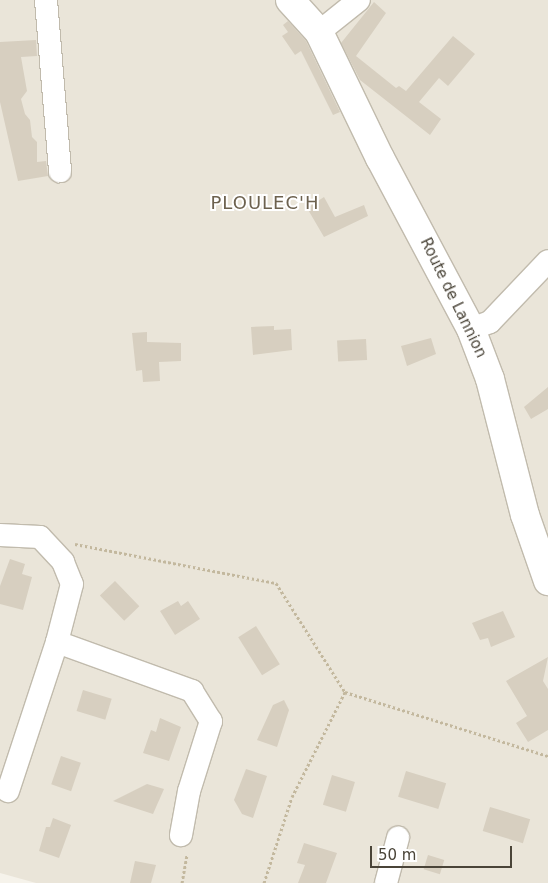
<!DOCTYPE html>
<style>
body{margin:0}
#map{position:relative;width:548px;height:883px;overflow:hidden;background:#f6f3eb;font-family:"DejaVu Sans",sans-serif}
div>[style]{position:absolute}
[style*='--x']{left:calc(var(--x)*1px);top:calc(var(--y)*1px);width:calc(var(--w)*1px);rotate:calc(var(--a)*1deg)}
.residential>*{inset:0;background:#eae5d9}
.building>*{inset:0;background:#d7cfc0;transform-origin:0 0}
.path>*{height:3px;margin-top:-1.5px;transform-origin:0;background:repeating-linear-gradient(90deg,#c3b89e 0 2.5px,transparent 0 5px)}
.roads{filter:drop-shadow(1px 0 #c1bbad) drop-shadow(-1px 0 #c1bbad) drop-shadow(0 1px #c1bbad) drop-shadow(0 -1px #c1bbad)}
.minor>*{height:22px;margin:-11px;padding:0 11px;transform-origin:11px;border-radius:11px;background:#fff}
.tertiary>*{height:28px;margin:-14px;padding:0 14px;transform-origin:14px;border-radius:14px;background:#fff}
span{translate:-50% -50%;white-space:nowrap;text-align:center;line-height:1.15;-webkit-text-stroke:4px #fff;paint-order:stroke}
.street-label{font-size:15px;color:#4a4438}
.quarter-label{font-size:18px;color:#6d624f;letter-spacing:1px}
.scale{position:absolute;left:370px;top:846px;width:142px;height:22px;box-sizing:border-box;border:2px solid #4a4438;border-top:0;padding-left:6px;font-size:15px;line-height:18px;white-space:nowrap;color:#4a4438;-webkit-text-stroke:4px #fff;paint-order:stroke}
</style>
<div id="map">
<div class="residential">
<div style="clip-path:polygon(0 0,548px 0,548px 883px,36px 883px,0 873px)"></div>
</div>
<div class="building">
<div style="clip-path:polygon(374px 2px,386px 13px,356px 56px,396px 88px,399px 86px,406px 91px,453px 36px,475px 54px,448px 86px,439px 78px,419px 102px,441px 119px,430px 135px,360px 80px,341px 43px)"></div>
<div style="clip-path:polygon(288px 21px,306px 41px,340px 112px,333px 115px,301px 51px,295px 55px,282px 36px,288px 32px,283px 25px)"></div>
<div style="clip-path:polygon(36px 40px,37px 56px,21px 57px,27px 91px,21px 99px,25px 114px,30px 120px,32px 137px,37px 142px,37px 162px,46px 161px,48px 176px,18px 181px,0 102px,0 42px)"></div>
<div style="clip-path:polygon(324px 197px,335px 217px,364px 205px,368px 216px,324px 237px,307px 208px)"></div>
<div style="clip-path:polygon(274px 326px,274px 330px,291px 329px,292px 350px,253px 355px,251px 327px)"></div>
<div style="clip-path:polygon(147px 332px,147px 342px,181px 343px,181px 361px,159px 362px,160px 381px,143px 382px,142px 370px,136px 371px,132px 333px)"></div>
<div style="clip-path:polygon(431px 338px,436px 354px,407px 366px,401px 346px)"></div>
<div style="left:366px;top:339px;width:21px;height:29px;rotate:87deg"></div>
<div style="clip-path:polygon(548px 387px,548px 409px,531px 419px,524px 407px)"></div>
<div style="clip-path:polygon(10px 559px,25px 564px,22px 574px,32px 577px,23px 610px,0 604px,0 586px)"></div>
<div style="left:115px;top:581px;width:35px;height:21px;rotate:46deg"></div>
<div style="clip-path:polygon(178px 601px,181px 606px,188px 601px,200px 619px,175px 635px,160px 611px)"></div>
<div style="clip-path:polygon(503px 611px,515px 637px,491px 647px,488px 638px,480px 640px,472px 623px)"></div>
<div style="left:256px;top:626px;width:45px;height:21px;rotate:58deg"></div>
<div style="clip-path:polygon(548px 657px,543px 681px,548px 689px,548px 730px,528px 742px,516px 723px,527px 716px,506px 681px)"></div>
<div style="left:83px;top:690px;width:30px;height:22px;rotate:17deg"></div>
<div style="clip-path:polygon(284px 700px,289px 710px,277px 747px,257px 740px,273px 705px)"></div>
<div style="clip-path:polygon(160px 718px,181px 727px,169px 761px,143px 753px,151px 730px,156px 732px)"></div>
<div style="left:61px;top:756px;width:21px;height:30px;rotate:19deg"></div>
<div style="clip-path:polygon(246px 769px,267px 776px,253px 818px,242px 814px,234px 800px)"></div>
<div style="left:406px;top:771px;width:42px;height:27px;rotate:17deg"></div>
<div style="left:332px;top:775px;width:24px;height:31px;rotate:17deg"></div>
<div style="clip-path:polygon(147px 784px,164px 789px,153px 814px,113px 801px)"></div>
<div style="left:490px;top:807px;width:42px;height:25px;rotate:17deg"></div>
<div style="clip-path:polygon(53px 818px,71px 825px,59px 858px,39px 851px,46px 827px,50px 827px)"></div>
<div style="clip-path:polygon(304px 843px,337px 853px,326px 883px,298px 883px,305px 865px,297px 863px)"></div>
<div style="left:428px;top:855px;width:17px;height:15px;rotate:17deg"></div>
<div style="clip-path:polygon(135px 861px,156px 865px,151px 883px,130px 883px)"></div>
</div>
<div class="path">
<div style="--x:75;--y:544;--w:205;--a:11"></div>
<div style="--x:276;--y:583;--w:129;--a:57.7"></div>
<div style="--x:345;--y:692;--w:213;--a:17.5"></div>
<div style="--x:182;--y:883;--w:29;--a:-80"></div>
<div style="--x:264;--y:883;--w:90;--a:-72"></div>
<div style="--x:292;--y:797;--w:118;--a:-63.2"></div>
</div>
<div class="roads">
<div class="minor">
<div style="--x:46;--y:0;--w:172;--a:85.3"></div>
<div style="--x:319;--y:32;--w:51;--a:-38.7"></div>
<div style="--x:471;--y:329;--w:20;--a:-20"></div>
<div style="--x:490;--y:322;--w:84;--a:-46.4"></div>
<div style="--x:0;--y:535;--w:40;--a:2.9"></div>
<div style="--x:40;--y:537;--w:34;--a:47"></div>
<div style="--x:63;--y:562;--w:24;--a:68"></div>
<div style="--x:72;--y:584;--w:60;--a:104.5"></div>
<div style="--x:57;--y:642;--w:157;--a:108.2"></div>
<div style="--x:57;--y:642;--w:144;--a:19.9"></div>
<div style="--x:192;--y:691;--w:36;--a:58"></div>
<div style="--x:211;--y:721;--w:73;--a:107.4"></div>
<div style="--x:189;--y:791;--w:45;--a:100.3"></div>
<div style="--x:386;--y:883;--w:47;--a:-75.1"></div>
</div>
<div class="tertiary">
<div style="--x:290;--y:0;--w:43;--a:47.8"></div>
<div style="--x:319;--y:32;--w:140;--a:64.2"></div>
<div style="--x:380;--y:158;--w:194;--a:62"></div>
<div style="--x:471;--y:329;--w:53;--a:69.2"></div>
<div style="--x:490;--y:379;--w:140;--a:75.6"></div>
<div style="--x:525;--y:515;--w:70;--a:70.8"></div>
</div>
</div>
<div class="street-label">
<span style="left:453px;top:298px;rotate:64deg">Route de Lannion</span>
</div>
<div class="quarter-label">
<span style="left:265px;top:203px">PLOULEC'H</span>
</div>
<div class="scale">50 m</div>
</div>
